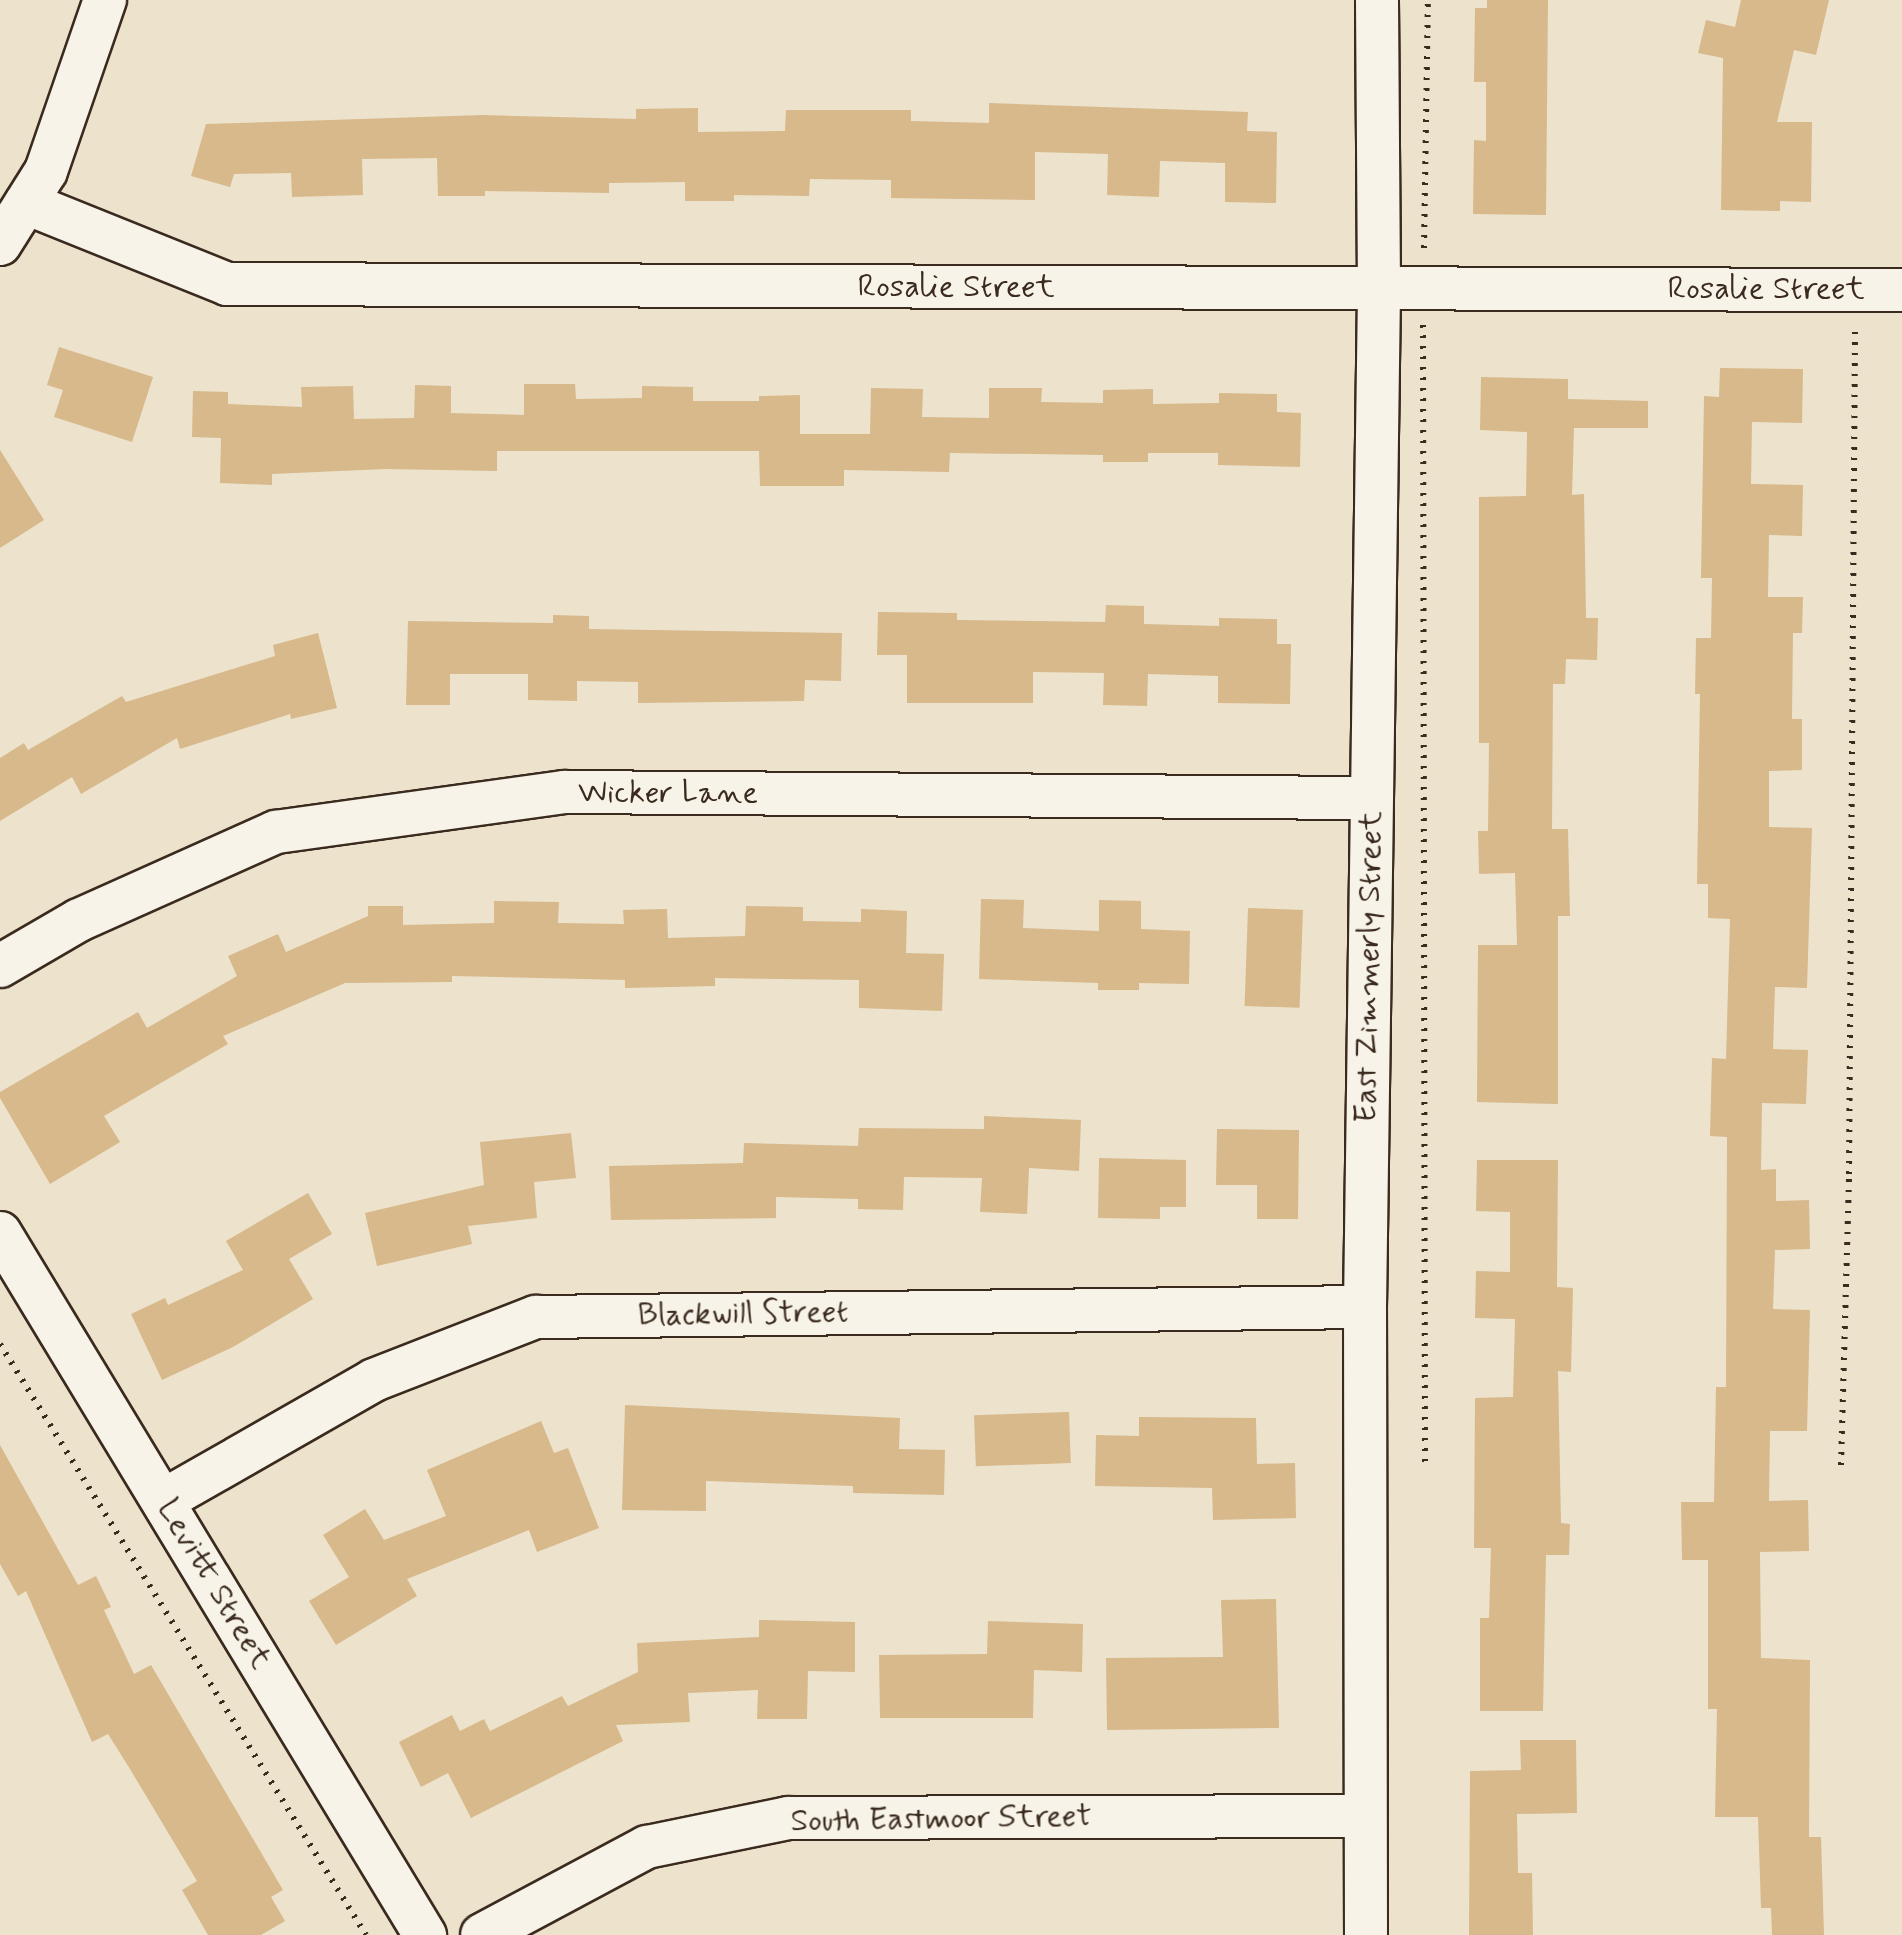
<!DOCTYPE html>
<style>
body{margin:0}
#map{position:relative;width:1902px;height:1935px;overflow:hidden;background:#ede2cc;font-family:Mynerve,sans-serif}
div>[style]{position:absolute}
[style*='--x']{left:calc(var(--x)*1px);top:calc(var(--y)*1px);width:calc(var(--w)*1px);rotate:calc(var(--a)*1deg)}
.building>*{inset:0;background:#d7b98b;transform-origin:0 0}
.path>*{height:6px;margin-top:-3px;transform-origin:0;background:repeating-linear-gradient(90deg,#3b2a1e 0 2.5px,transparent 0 10.5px)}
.roads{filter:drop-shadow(2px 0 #3b2a1e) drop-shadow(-2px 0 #3b2a1e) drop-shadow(0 2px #3b2a1e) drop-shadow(0 -2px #3b2a1e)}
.minor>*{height:42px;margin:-21px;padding:0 21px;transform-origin:21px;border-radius:21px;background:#f7f3e8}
span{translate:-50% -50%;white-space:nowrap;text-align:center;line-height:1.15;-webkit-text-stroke:8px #f7f3e8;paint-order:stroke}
.street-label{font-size:32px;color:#3b2a1e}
</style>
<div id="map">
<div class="building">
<div style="clip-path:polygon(1487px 0,1548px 0,1546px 215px,1473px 214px,1474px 140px,1486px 141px,1486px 82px,1474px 82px,1475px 8px,1487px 8px)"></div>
<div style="clip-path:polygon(1741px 0,1829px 0,1816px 55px,1794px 50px,1777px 122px,1812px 122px,1811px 202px,1780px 201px,1780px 211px,1721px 210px,1723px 58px,1698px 53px,1706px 20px,1735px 27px)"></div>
<div style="clip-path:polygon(989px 103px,1248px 112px,1247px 131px,1277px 132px,1276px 203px,1225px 202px,1225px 163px,1160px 161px,1159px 197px,1107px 195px,1108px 154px,1035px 152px,1035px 200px,891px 198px,891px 180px,810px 179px,809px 196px,734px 195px,734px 201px,685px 201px,685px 182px,609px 183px,609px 193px,485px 191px,485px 196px,438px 196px,437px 158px,362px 159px,363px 195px,292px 197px,291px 173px,234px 174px,230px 187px,191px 176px,206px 124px,483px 115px,636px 119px,636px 109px,698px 108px,698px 132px,785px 131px,786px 110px,911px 110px,911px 121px,989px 123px)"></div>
<div style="clip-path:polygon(59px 347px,153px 377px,132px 442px,54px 417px,63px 390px,47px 385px)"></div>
<div style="clip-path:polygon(1720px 368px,1803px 369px,1802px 423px,1752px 422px,1751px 484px,1803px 485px,1802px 536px,1769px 535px,1768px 597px,1803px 597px,1802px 633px,1793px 633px,1792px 719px,1802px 719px,1802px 770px,1769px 771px,1769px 827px,1812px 828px,1807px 988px,1775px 987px,1773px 1049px,1808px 1050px,1806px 1104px,1762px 1103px,1761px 1170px,1776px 1169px,1776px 1201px,1809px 1200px,1810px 1249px,1775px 1250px,1773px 1309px,1810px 1310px,1807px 1431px,1770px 1431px,1769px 1501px,1808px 1500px,1809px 1551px,1760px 1552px,1761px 1658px,1810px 1660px,1809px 1837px,1821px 1837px,1824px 1935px,1772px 1935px,1771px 1908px,1761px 1908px,1758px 1817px,1715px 1817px,1717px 1709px,1708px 1709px,1708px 1560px,1682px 1560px,1681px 1502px,1714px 1502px,1716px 1387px,1726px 1387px,1727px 1137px,1710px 1136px,1712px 1058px,1726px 1059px,1730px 919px,1708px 918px,1708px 884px,1697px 884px,1700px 694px,1695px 694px,1696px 638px,1711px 638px,1712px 578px,1701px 578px,1704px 396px,1719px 397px)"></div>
<div style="clip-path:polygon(1481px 377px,1568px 379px,1568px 399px,1648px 401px,1648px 428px,1574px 428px,1572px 495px,1584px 494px,1586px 618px,1598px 618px,1597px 660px,1566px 659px,1565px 684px,1553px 684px,1552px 829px,1568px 829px,1570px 916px,1558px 916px,1558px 1104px,1477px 1102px,1478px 945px,1517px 945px,1515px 873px,1479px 874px,1478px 831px,1488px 831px,1489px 743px,1479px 743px,1479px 497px,1526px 496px,1527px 432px,1480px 430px)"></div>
<div style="clip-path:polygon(524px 384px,575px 384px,576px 399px,642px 398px,642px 386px,693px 387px,693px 401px,759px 401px,759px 396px,800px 395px,800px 434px,870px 434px,871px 388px,923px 389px,922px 417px,989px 418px,989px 388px,1042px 388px,1041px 402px,1103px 403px,1103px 390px,1153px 389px,1153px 404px,1219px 403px,1219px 393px,1277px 394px,1277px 412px,1301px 413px,1300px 467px,1218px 465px,1218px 453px,1148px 453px,1148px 462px,1103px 462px,1103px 455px,950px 453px,949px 472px,844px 470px,844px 486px,760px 486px,759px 451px,497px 451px,497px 471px,385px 469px,272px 474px,272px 485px,220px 483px,221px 438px,192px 437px,193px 391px,228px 392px,228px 404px,302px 407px,301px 387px,353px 386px,354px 419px,414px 418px,415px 385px,451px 386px,451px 413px,524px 415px)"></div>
<div style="clip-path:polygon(0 450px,44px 520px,0 548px)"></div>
<div style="clip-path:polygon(1106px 605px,1144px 606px,1144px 624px,1219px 626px,1219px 618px,1277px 619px,1277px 644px,1291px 644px,1290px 704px,1218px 703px,1218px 676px,1148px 674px,1147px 706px,1103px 705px,1104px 673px,1033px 672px,1033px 703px,907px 703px,907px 655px,877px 655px,878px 612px,957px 613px,957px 620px,1105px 622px)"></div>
<div style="clip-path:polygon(553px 615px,589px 616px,589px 629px,842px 633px,841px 681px,805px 680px,804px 701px,638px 703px,638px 682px,577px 681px,577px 701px,528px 700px,528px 674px,450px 674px,450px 705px,406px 705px,408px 621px,553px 623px)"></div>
<div style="clip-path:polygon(318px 633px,337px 708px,291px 719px,290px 714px,180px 749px,177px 738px,81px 794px,72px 777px,0 821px,0 758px,24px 743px,28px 750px,122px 696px,126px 702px,275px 656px,273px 645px)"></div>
<div style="clip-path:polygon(981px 899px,1024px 900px,1023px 928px,1099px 931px,1099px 900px,1141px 901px,1141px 929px,1190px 931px,1189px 984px,1139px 983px,1139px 990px,1098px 990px,1098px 983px,979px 979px)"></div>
<div style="clip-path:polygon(494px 901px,559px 902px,558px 923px,624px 924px,623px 910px,667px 909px,668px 938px,745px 936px,746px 906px,803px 907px,803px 921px,861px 922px,861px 909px,907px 911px,906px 953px,944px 954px,942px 1011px,859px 1008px,859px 980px,715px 978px,715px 986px,625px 988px,625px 980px,452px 976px,452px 982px,345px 983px,223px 1036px,228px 1044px,104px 1116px,120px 1142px,50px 1184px,0 1098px,0 1092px,138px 1012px,147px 1028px,237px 976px,228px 956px,278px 934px,286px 952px,368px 916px,368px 906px,403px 906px,403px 925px,494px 923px)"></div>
<div style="left:1248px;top:908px;width:55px;height:98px;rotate:2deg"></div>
<div style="clip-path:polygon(984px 1116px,1081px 1120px,1079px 1171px,1029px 1168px,1027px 1214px,980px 1212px,982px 1178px,904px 1177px,903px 1210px,858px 1209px,858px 1199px,776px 1197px,776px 1218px,611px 1220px,609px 1166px,743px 1163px,744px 1143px,858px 1146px,859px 1128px,984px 1129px)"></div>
<div style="clip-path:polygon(1217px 1129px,1299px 1130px,1298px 1219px,1257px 1219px,1257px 1185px,1216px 1185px)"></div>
<div style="clip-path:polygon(571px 1133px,576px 1178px,534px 1182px,537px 1218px,468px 1226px,472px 1244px,377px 1266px,365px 1213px,484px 1185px,480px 1142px)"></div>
<div style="clip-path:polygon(1099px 1158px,1186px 1160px,1186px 1207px,1160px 1207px,1160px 1219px,1098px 1218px)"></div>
<div style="clip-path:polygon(1477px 1160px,1558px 1160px,1557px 1287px,1573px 1288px,1571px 1372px,1558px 1371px,1561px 1523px,1570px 1524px,1569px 1555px,1546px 1555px,1543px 1711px,1480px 1711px,1480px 1618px,1489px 1618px,1491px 1548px,1474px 1548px,1475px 1398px,1513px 1397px,1515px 1319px,1475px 1318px,1476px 1271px,1510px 1272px,1510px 1212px,1476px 1211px)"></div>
<div style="clip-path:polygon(308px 1193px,332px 1234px,289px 1259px,313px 1299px,233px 1347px,162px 1380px,131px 1314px,165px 1298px,168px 1305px,243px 1270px,226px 1241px)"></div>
<div style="clip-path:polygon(625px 1405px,900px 1418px,899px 1449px,945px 1450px,944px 1495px,853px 1493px,853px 1486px,706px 1481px,706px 1511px,622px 1510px)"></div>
<div style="left:1069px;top:1412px;width:51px;height:95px;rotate:88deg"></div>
<div style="clip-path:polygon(1139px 1417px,1256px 1418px,1257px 1464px,1295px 1463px,1296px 1518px,1213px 1520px,1212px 1488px,1095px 1486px,1096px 1435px,1139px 1436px)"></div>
<div style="clip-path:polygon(541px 1421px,554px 1453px,568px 1448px,599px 1528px,537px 1552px,529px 1530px,407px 1579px,417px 1596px,336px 1645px,309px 1601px,349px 1577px,323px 1535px,365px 1509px,384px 1540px,446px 1516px,427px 1470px)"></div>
<div style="clip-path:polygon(0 1445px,78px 1585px,96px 1576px,111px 1607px,104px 1610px,134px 1674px,151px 1665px,283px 1890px,271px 1897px,285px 1921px,261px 1935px,208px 1935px,182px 1890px,197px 1881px,130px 1769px,108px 1734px,92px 1742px,26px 1591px,18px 1596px,0 1564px)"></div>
<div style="clip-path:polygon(1276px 1599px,1279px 1728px,1107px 1730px,1106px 1658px,1223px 1657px,1221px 1600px)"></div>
<div style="clip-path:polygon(759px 1620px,855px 1622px,855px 1672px,808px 1671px,807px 1719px,757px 1719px,758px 1690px,688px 1693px,690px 1722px,616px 1725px,623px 1741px,471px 1818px,448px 1773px,421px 1787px,399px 1742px,452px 1715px,460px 1731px,484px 1719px,490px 1731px,562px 1696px,568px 1706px,638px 1672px,637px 1643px,759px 1637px)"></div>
<div style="clip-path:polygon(988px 1621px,1083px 1624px,1082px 1672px,1034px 1670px,1033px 1718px,880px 1718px,879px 1655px,987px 1654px)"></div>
<div style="clip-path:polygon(1520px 1740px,1576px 1740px,1577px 1813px,1517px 1814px,1518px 1873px,1532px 1873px,1533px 1935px,1469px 1935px,1470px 1771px,1521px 1770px)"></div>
</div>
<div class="path">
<div style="--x:1424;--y:248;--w:248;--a:-89.1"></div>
<div style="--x:1423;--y:325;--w:1144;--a:89.9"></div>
<div style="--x:0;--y:1344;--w:695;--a:58.23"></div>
<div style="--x:1841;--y:1465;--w:291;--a:-88.4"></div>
<div style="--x:1849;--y:1174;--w:848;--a:-89.59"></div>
</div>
<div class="roads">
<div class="minor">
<div style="--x:26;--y:203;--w:217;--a:21.9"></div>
<div style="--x:227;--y:284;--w:1675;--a:0.21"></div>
<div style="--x:0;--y:244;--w:86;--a:-57.8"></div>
<div style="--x:46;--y:171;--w:181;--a:-71"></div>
<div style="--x:0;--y:966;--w:91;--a:-30.2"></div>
<div style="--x:79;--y:920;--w:216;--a:-24.1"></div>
<div style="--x:276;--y:832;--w:291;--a:-7.9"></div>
<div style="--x:564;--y:792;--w:807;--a:0.43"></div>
<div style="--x:0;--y:1233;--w:821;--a:58.81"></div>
<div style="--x:164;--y:1500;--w:242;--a:-29.7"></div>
<div style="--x:374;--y:1380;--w:174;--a:-21.3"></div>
<div style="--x:536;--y:1317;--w:829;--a:-0.69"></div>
<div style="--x:482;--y:1935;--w:187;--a:-28.1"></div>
<div style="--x:647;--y:1847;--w:144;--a:-11.6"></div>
<div style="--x:788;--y:1818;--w:576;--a:-0.2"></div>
<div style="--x:1366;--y:1935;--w:628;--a:-90.09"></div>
<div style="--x:1365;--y:1307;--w:1019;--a:-89.21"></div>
<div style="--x:1379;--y:288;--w:288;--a:-90.4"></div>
</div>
</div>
<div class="street-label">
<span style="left:956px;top:287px">Rosalie Street</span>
<span style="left:1766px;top:289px">Rosalie Street</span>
<span style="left:668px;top:793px">Wicker Lane</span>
<span style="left:1369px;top:967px;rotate:-89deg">East Zimmerly Street</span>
<span style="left:743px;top:1314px;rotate:-1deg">Blackwill Street</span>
<span style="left:214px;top:1584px;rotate:59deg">Levitt Street</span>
<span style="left:941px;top:1819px;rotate:-1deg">South Eastmoor Street</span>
</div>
</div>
